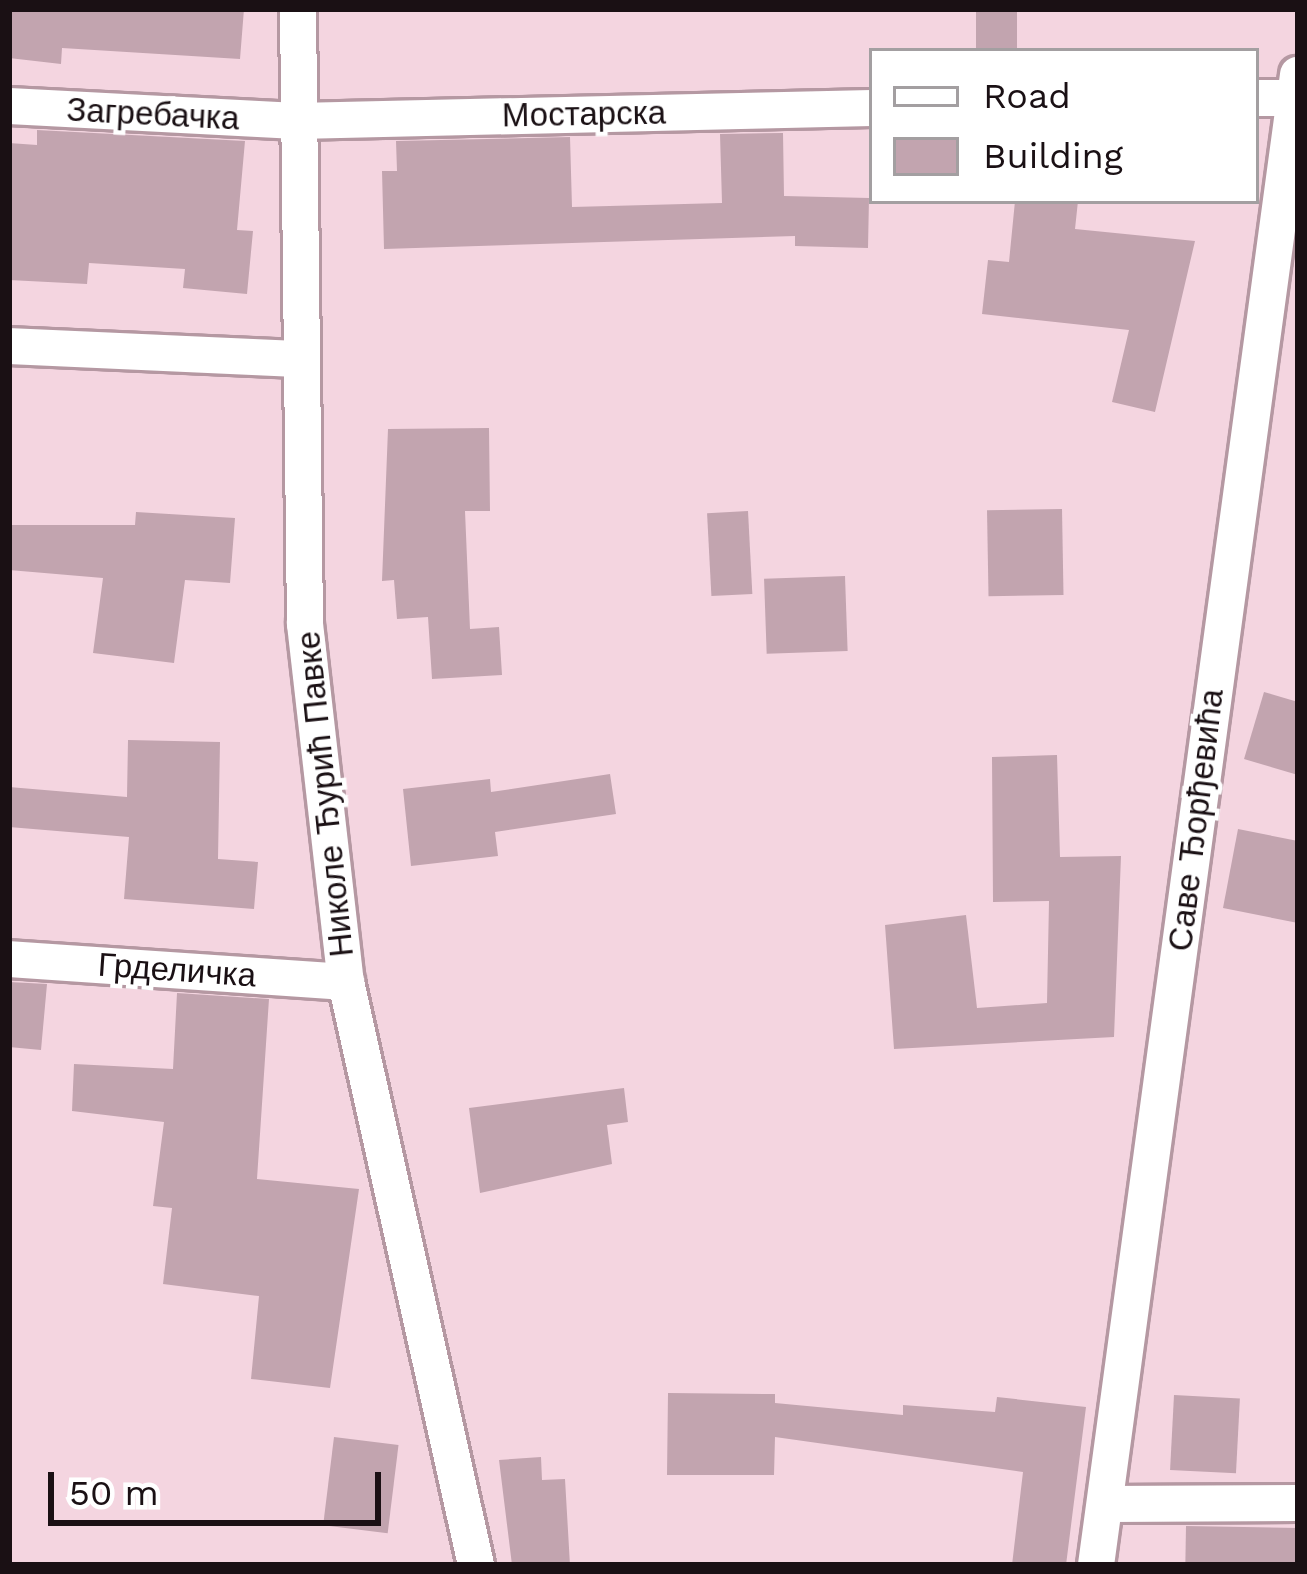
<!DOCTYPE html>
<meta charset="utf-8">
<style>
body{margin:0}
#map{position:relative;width:1307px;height:1574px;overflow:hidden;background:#f4d5e0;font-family:"Work Sans",sans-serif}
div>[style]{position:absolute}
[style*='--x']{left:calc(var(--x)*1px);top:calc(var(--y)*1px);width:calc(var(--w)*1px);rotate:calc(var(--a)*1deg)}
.building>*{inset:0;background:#c2a4af;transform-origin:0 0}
.roads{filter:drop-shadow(3px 0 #b598a2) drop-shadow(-3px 0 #b598a2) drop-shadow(0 3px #b598a2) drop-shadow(0 -3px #b598a2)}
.minor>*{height:36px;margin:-18px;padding:0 18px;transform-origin:18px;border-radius:18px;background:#fff}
span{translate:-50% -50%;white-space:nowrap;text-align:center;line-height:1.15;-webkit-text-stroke:9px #fff;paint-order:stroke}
.street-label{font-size:33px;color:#1a1014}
.frame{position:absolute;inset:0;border:12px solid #1a1014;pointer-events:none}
.legend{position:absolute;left:869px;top:48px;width:390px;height:156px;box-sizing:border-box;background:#fff;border:3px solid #a39fa1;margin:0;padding:15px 21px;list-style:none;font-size:36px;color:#1a1014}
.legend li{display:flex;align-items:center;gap:24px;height:60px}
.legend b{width:60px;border:3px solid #a39fa1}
.scale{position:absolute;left:48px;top:1472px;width:333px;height:54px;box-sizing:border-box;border:6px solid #1a1014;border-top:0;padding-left:15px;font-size:36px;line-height:42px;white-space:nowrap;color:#1a1014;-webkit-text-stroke:9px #fff;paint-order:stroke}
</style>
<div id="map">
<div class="building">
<div style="clip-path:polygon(9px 9px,244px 9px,240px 59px,62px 48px,61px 64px,9px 58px)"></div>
<div style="left:976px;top:9px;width:41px;height:42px"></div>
<div style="clip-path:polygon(37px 130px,245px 141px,237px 230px,253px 231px,247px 294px,183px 288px,185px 269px,89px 263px,87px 284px,9px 280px,9px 143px,37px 145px)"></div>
<div style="clip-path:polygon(783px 133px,784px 196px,869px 198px,868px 248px,795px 246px,795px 236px,384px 249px,382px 171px,397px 171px,396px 141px,570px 137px,572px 207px,722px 203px,720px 134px)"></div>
<div style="clip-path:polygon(1015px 201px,1078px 201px,1075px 229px,1195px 241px,1155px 412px,1112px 402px,1129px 330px,982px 314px,988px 260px,1009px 262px)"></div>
<div style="clip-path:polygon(489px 428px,490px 511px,465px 511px,470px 629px,499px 627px,502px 675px,432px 679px,428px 617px,397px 619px,394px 580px,382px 581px,388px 429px)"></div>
<div style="left:1062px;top:509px;width:86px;height:75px;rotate:89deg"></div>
<div style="left:748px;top:511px;width:83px;height:41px;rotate:87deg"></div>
<div style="clip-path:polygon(136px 512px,235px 518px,230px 583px,185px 580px,174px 663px,93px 653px,103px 578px,9px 570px,9px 525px,135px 525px)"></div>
<div style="left:845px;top:576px;width:75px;height:81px;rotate:88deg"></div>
<div style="clip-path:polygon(1264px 692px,1298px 702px,1298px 775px,1244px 759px)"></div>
<div style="clip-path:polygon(128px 740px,220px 742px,218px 859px,258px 862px,254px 909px,124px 899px,129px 837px,9px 827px,9px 787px,127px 797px)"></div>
<div style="clip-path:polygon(1057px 755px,1060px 857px,1121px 856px,1114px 1037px,894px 1049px,885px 925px,966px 915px,977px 1008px,1047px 1003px,1049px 901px,993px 902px,992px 757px)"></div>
<div style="clip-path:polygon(610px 774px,616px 814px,495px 832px,498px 856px,411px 866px,403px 789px,490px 779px,491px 792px)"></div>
<div style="clip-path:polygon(1238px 829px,1298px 841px,1298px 923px,1223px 908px)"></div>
<div style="clip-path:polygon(9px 982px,47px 984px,41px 1050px,9px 1047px)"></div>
<div style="clip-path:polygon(177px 993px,269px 999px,257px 1179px,359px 1189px,330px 1388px,251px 1379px,259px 1296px,163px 1284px,172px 1208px,153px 1206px,164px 1122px,72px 1111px,74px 1064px,173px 1069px)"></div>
<div style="clip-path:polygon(624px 1088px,628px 1122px,607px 1125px,612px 1164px,480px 1193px,469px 1108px)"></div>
<div style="clip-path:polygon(668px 1393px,775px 1394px,775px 1403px,903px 1415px,903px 1405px,995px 1412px,997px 1397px,1086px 1407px,1066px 1565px,1012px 1565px,1023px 1472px,775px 1437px,774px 1475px,667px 1475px)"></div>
<div style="left:1174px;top:1395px;width:66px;height:75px;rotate:3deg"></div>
<div style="left:334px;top:1437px;width:65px;height:89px;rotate:7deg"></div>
<div style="clip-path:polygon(541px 1457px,542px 1480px,565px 1479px,570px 1565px,512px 1565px,499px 1460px)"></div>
<div style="left:1186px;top:1526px;width:112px;height:39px;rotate:1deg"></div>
</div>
<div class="roads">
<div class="minor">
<div style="--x:298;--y:9;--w:615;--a:89.35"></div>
<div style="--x:305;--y:624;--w:360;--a:83.5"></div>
<div style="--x:346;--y:982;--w:597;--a:77.43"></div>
<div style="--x:1256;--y:98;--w:39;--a:-1"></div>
<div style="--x:9;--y:106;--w:288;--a:3"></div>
<div style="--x:297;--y:121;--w:575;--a:-1.3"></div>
<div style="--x:9;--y:346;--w:287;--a:2.6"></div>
<div style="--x:9;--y:959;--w:338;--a:3.9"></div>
<div style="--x:1108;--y:1504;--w:190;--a:-0.3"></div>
<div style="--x:1096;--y:1565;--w:1504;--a:-82.28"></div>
</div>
</div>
<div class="street-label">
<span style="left:153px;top:114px;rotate:3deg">Загребачка</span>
<span style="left:584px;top:114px;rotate:-1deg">Мостарска</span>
<span style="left:325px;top:794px;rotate:-96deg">Николе Ђурић Павке</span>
<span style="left:1196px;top:820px;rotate:-83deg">Саве Ђорђевића</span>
<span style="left:177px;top:970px;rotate:4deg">Грделичка</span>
</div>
<div class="frame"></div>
<ul class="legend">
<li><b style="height:15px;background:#fff"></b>Road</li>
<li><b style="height:33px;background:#c2a4af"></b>Building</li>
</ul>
<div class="scale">50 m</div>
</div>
